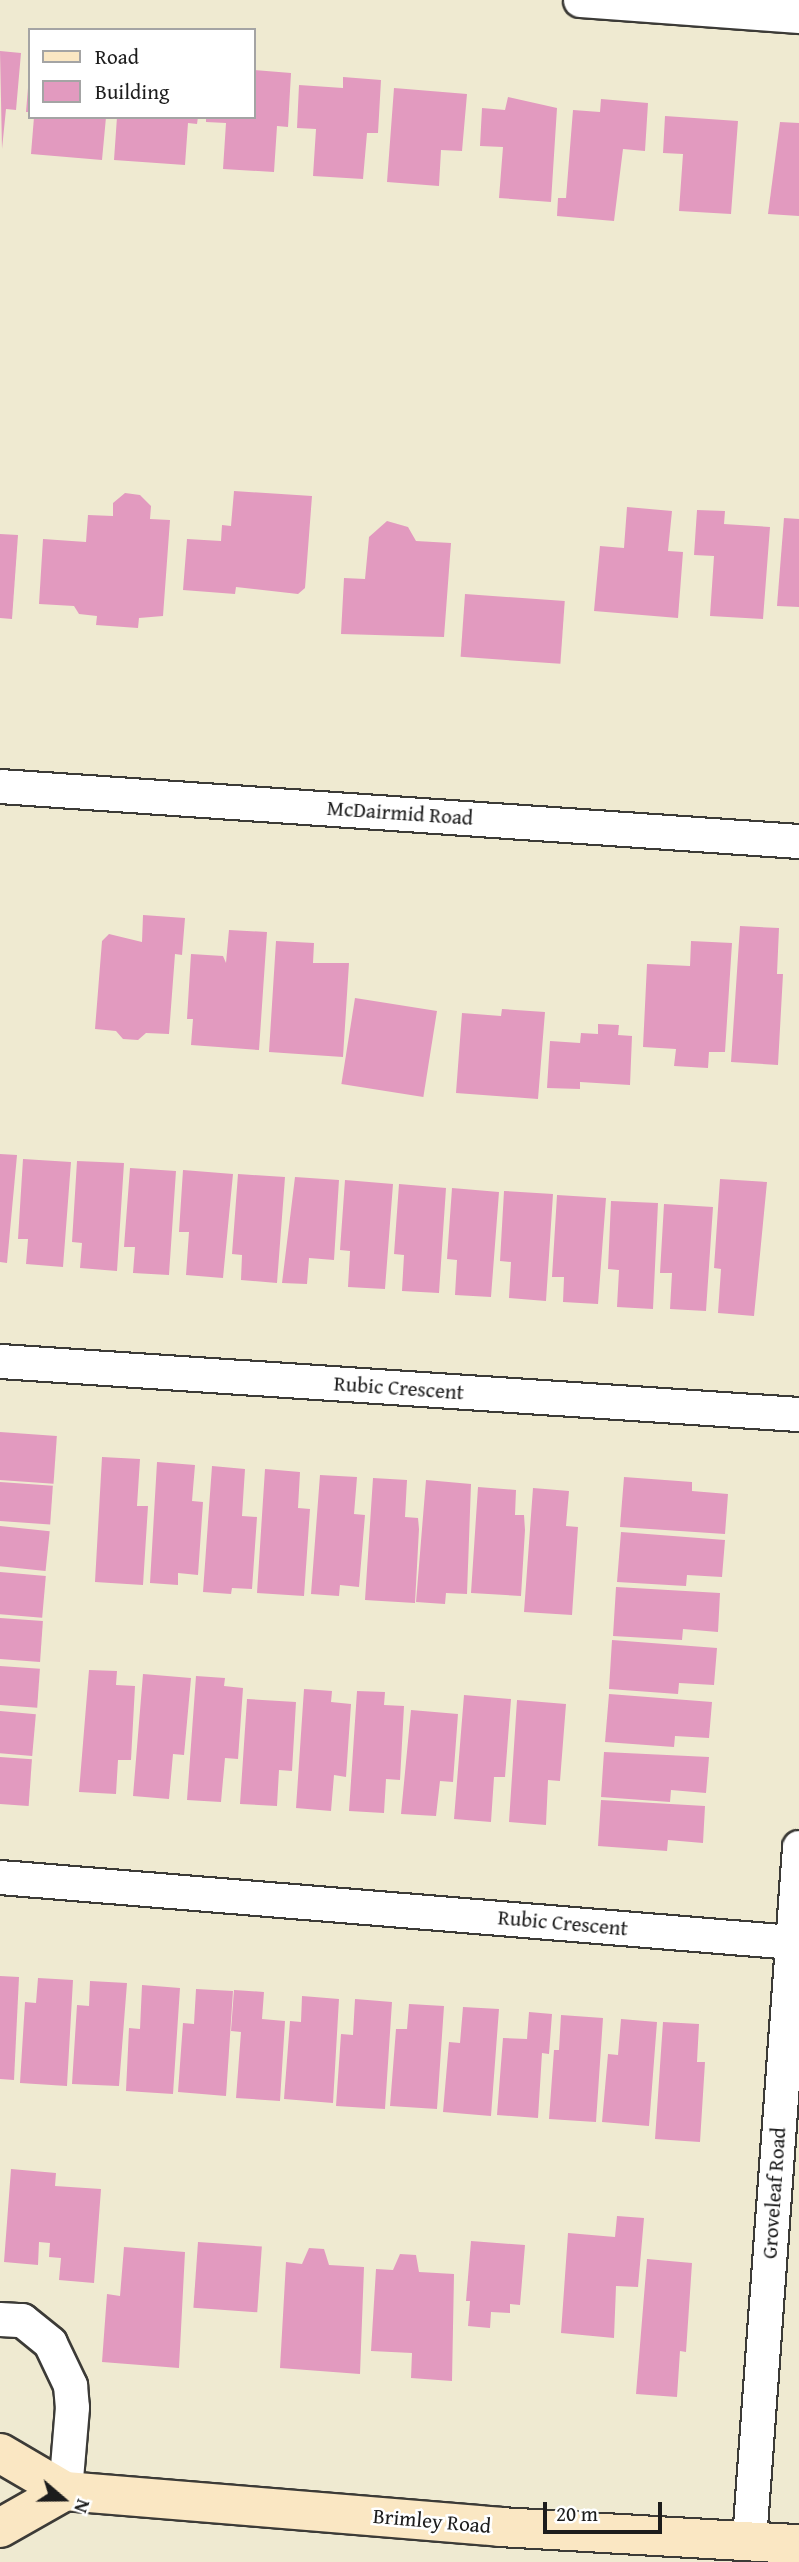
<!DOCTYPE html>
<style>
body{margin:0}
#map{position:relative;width:799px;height:2562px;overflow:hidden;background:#efead1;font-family:"Gentium Book Plus",serif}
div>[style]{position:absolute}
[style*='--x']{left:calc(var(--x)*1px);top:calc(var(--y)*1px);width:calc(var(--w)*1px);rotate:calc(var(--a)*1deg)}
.building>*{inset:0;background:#e29abf;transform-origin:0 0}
.roads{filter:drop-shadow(2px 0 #3c3b37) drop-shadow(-2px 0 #3c3b37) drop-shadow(0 2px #3c3b37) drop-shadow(0 -2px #3c3b37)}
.minor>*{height:33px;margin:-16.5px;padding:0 16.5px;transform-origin:16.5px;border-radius:16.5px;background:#fff}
.secondary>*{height:38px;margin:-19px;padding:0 19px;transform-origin:19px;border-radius:19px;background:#fae7c3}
span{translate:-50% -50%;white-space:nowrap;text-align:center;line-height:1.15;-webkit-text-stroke:5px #fff;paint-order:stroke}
.street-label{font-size:21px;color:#1c1c1c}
.legend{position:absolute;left:28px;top:28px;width:228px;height:91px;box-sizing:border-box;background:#fff;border:2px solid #a4a4a4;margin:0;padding:9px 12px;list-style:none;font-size:21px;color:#1c1c1c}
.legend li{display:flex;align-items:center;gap:14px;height:35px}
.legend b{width:35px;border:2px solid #a4a4a4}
.north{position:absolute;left:28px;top:2464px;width:70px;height:70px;-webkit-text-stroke:5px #fff;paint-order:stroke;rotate:110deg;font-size:19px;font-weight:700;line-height:28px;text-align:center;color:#1c1c1c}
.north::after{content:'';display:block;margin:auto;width:24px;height:32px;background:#1c1c1c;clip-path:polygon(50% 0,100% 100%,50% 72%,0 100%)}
.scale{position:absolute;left:543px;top:2502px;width:119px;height:32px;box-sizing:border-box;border:4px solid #1c1c1c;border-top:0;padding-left:9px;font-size:21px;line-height:24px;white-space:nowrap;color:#1c1c1c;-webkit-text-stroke:5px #fff;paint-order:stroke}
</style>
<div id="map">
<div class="building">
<div style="clip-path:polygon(0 51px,21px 53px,16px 110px,6px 109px,2px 149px)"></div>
<div style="clip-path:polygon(254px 70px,291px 73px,288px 127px,277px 126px,274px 172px,223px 169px,226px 123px,206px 122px,206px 117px,254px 117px)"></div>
<div style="clip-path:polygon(343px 77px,381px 80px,378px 133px,367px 133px,363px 179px,313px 176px,316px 129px,297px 128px,299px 85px,343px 88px)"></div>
<div style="clip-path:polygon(28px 88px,30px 88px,30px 112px,26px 112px)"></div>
<div style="clip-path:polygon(394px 88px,467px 94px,462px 151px,441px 150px,439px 186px,387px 182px)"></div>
<div style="clip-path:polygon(508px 97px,557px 108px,551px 202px,499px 198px,503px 147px,480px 146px,482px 108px,505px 110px)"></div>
<div style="clip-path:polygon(601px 99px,648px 103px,645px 151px,623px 149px,614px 221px,557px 216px,558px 198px,566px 198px,573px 110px,600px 112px)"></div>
<div style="clip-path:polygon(665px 116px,738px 121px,731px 214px,679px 211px,683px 154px,663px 153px)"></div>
<div style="clip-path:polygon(34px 117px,106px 117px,102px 160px,31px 154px)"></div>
<div style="clip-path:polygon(117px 117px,198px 117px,197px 124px,188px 123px,185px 165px,114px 160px)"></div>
<div style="clip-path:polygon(780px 122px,799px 123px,799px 216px,768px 214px)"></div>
<div style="clip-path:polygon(234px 491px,312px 496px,305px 588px,298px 594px,236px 587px,235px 594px,183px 590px,187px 539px,221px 541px,222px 525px,231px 526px)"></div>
<div style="clip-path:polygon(125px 493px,140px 495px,151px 506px,150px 519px,170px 520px,163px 616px,139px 618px,138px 628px,96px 625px,97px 616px,79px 614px,74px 606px,39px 604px,43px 539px,86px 542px,88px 515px,113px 516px,113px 503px)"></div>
<div style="clip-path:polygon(627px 507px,672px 511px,668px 551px,683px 552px,678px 618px,594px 611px,600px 546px,624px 548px)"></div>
<div style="clip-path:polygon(697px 510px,725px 511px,724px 524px,770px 527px,763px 619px,710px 616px,714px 556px,694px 555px)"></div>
<div style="clip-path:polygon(784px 518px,799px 519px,799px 607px,777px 606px)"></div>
<div style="clip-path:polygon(387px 521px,408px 527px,416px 541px,451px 543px,444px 637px,341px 634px,344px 578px,365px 579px,369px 537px)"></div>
<div style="clip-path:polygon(0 534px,18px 535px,12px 619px,0 618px)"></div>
<div style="left:465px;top:594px;width:100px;height:63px;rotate:4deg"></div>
<div style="clip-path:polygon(143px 915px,185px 918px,182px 955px,175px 954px,169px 1034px,146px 1033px,138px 1040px,123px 1039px,116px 1031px,95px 1029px,102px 941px,109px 934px,142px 942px)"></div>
<div style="clip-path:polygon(740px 926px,779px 928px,777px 974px,783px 974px,778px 1065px,731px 1062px)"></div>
<div style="clip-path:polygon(229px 930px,267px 932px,259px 1050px,191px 1045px,193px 1019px,187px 1019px,191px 954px,223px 956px,226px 963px)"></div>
<div style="clip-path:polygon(276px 941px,314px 943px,313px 963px,349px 963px,343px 1057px,269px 1052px)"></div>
<div style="clip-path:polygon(691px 941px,732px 943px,725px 1052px,709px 1052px,708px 1068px,674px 1066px,676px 1049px,643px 1047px,647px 964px,690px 966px)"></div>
<div style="left:355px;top:998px;width:83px;height:87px;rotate:9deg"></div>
<div style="clip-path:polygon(502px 1009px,545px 1012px,538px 1099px,456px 1093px,462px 1013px,501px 1016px)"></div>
<div style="clip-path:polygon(598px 1024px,619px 1025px,618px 1035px,632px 1036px,630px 1085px,580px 1082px,580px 1089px,547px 1088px,550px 1041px,580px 1043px,581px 1033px,598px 1034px)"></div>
<div style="clip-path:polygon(0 1154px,17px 1155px,7px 1263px,0 1262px)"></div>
<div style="clip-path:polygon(23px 1159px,71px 1162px,63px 1267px,26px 1264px,28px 1239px,18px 1239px)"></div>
<div style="clip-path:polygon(77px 1161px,124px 1163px,117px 1271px,80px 1268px,82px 1243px,72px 1242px)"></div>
<div style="clip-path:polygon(130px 1168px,176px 1171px,169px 1275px,133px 1273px,135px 1247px,124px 1247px)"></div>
<div style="clip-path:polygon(183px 1170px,233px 1174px,223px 1278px,186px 1275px,189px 1232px,179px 1232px)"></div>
<div style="clip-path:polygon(238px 1174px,285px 1177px,277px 1283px,241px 1280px,242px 1255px,232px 1254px)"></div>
<div style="clip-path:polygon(295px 1177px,339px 1180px,334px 1260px,309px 1258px,307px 1284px,282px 1283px)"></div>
<div style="clip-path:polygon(720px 1179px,767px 1182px,754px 1316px,718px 1313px,721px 1269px,714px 1268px)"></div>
<div style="clip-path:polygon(345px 1180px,393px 1184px,385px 1289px,348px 1287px,350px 1251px,340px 1250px)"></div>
<div style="clip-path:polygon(399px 1184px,446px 1188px,439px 1293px,402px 1291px,404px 1255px,394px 1254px)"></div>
<div style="clip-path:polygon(452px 1188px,499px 1192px,491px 1297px,455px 1295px,457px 1260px,447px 1259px)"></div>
<div style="clip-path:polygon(504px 1191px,553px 1194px,546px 1301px,509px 1298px,511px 1262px,500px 1261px)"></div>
<div style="clip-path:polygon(557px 1195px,606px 1198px,598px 1304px,563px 1302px,564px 1277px,552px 1277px)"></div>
<div style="clip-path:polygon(611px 1201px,658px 1203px,653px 1309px,617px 1307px,619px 1270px,608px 1269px)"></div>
<div style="clip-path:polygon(664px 1204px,713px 1207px,706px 1311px,670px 1309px,672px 1273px,660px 1273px)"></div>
<div style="left:0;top:1432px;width:57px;height:48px;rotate:4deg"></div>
<div style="clip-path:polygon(102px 1457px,140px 1459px,137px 1506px,148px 1506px,143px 1585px,95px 1582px)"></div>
<div style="clip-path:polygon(157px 1462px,195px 1465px,192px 1501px,203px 1502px,198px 1575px,178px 1573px,178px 1585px,150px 1583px)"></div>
<div style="clip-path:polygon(212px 1466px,245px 1469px,242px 1516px,257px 1517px,252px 1589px,232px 1588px,231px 1594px,203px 1592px)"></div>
<div style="clip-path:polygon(265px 1469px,300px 1472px,298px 1508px,310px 1509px,304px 1596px,257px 1593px)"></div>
<div style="clip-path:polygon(320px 1475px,357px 1477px,354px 1514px,365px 1515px,359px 1587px,340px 1585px,339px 1596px,311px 1594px)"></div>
<div style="clip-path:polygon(624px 1477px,692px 1482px,692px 1491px,728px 1494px,725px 1534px,620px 1527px)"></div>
<div style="clip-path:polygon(373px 1478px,407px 1480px,405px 1517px,418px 1518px,419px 1529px,415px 1603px,365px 1600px)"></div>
<div style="clip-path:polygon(426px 1480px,471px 1484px,467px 1594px,446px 1593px,445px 1604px,416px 1602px)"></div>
<div style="left:0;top:1482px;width:53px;height:39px;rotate:4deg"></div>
<div style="clip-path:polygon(478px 1487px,516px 1490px,515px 1515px,524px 1515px,525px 1530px,521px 1596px,471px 1593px)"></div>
<div style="clip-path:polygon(533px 1488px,569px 1491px,566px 1526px,578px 1527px,572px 1615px,524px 1612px)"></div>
<div style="left:0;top:1526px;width:50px;height:40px;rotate:6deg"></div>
<div style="clip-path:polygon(621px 1532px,725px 1540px,722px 1577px,687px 1575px,686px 1586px,617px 1582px)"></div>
<div style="left:0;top:1572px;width:46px;height:42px;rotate:5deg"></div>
<div style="clip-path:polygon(616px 1587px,720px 1593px,718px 1632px,683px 1629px,682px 1640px,613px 1636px)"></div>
<div style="left:0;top:1618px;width:43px;height:41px;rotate:4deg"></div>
<div style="clip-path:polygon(612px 1640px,717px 1648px,714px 1685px,679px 1683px,678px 1694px,609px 1689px)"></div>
<div style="left:0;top:1666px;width:40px;height:39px;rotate:4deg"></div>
<div style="clip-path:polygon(89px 1670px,117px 1671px,116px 1685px,135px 1686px,131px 1760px,118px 1760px,116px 1794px,79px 1792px)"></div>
<div style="clip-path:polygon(143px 1674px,191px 1678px,184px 1755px,173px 1754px,169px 1799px,133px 1796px)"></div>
<div style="clip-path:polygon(196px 1676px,225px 1678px,224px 1686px,243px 1688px,238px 1759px,225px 1758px,221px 1802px,187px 1800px)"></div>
<div style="clip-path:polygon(304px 1689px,332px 1691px,331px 1702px,351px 1704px,346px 1777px,334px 1775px,331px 1811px,296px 1808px)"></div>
<div style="clip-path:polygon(357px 1691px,385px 1692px,384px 1705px,404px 1706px,400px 1780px,386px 1779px,384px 1813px,349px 1811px)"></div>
<div style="clip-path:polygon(609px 1694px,712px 1702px,709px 1738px,675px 1736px,674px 1747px,605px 1742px)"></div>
<div style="clip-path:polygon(464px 1695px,511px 1699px,505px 1777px,494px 1777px,491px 1822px,454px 1819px)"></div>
<div style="clip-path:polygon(247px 1699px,296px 1702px,292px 1771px,279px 1770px,277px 1806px,240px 1804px)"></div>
<div style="clip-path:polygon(517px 1700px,566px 1704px,560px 1781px,548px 1780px,546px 1825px,509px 1822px)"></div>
<div style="clip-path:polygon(411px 1710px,458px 1714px,453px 1782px,440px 1781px,436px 1816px,401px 1814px)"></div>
<div style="left:0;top:1711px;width:36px;height:42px;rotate:5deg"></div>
<div style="clip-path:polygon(604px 1752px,709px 1757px,706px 1793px,671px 1790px,670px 1802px,601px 1797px)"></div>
<div style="left:0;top:1757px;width:32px;height:47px;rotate:4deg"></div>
<div style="clip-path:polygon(601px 1800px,705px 1806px,703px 1843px,668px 1840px,667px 1851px,598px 1846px)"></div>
<div style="clip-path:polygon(0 1976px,19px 1977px,14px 2080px,0 2079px)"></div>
<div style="clip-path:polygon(38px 1978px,73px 1980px,67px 2086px,20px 2083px,25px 2002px,36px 2003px)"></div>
<div style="clip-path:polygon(90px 1981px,127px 1983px,119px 2086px,72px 2084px,77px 2005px,89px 2006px)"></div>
<div style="clip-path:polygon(142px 1985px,180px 1988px,173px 2094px,126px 2091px,129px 2028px,140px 2029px)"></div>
<div style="clip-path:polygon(196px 1989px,233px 1991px,226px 2096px,178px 2092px,183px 2023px,194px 2024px)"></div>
<div style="clip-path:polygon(234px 1990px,264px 1992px,262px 2019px,285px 2021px,280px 2101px,236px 2098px,241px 2032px,231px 2031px)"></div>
<div style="clip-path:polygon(302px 1996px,339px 1999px,333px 2103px,284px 2099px,290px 2021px,301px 2022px)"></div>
<div style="clip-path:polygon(355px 1999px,392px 2002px,385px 2109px,336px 2106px,341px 2034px,353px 2035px)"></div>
<div style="clip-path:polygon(409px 2004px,444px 2006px,437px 2109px,390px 2106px,396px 2029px,407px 2029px)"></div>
<div style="clip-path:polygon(463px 2007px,499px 2009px,491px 2116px,443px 2112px,449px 2042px,460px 2043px)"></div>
<div style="clip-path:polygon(529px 2012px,552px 2014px,549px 2054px,542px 2053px,538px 2118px,497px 2115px,503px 2038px,527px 2039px)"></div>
<div style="clip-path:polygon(561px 2015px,603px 2018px,596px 2122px,549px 2119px,554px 2050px,559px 2050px)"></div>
<div style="clip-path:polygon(621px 2019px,657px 2022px,649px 2126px,602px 2122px,608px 2054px,618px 2055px)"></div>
<div style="clip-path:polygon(663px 2022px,699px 2024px,697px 2062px,705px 2062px,700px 2142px,655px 2139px)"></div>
<div style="clip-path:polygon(11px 2169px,56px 2173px,55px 2186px,101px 2189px,94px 2283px,59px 2280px,61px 2258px,49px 2257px,50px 2243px,39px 2242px,38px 2265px,4px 2262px)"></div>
<div style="clip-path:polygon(617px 2216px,644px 2218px,638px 2287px,616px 2286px,614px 2338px,561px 2333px,568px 2233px,615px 2237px)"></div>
<div style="clip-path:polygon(471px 2241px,525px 2245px,520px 2305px,510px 2304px,510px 2313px,491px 2312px,490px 2328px,468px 2326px,470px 2301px,466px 2301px)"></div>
<div style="left:198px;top:2242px;width:64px;height:66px;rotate:4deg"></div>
<div style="clip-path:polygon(124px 2247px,185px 2252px,179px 2368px,102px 2362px,107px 2294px,120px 2296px)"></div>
<div style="clip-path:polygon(309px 2248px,324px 2249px,329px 2265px,364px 2267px,360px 2374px,280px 2368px,286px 2262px,302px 2264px)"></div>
<div style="clip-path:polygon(400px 2254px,416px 2255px,419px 2272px,454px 2274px,452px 2381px,411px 2378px,412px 2353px,371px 2351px,376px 2269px,393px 2270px)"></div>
<div style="clip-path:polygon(647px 2259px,692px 2263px,686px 2352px,680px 2351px,677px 2397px,636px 2394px)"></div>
</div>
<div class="roads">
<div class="minor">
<div style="--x:580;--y:0;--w:220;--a:4.2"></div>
<div style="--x:0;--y:786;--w:801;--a:3.94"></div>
<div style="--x:0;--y:1361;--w:801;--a:3.8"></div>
<div style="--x:0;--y:1877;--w:795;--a:4.69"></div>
<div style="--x:0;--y:2319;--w:22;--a:3"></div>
<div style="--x:22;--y:2320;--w:36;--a:39"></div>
<div style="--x:50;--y:2343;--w:47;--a:64.5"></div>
<div style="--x:70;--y:2385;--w:22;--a:85"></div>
<div style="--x:72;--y:2407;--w:84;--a:94.8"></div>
<div style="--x:749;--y:2540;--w:695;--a:-85.87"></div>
</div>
<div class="secondary">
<div style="--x:0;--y:2453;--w:75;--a:30.3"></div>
<div style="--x:65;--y:2491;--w:436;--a:4.7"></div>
<div style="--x:500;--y:2527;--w:299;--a:3.3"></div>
<div style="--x:0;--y:2528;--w:75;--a:-29.6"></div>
</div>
</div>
<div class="street-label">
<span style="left:400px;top:813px;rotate:4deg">McDairmid Road</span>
<span style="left:399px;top:1388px;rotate:4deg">Rubic Crescent</span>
<span style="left:563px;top:1923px;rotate:5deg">Rubic Crescent</span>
<span style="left:774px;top:2193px;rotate:-86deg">Groveleaf Road</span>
<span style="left:432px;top:2521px;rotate:5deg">Brimley Road</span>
</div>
<ul class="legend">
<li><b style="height:9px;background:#fae7c3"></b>Road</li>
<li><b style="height:19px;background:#e29abf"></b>Building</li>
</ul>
<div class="north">N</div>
<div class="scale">20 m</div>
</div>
